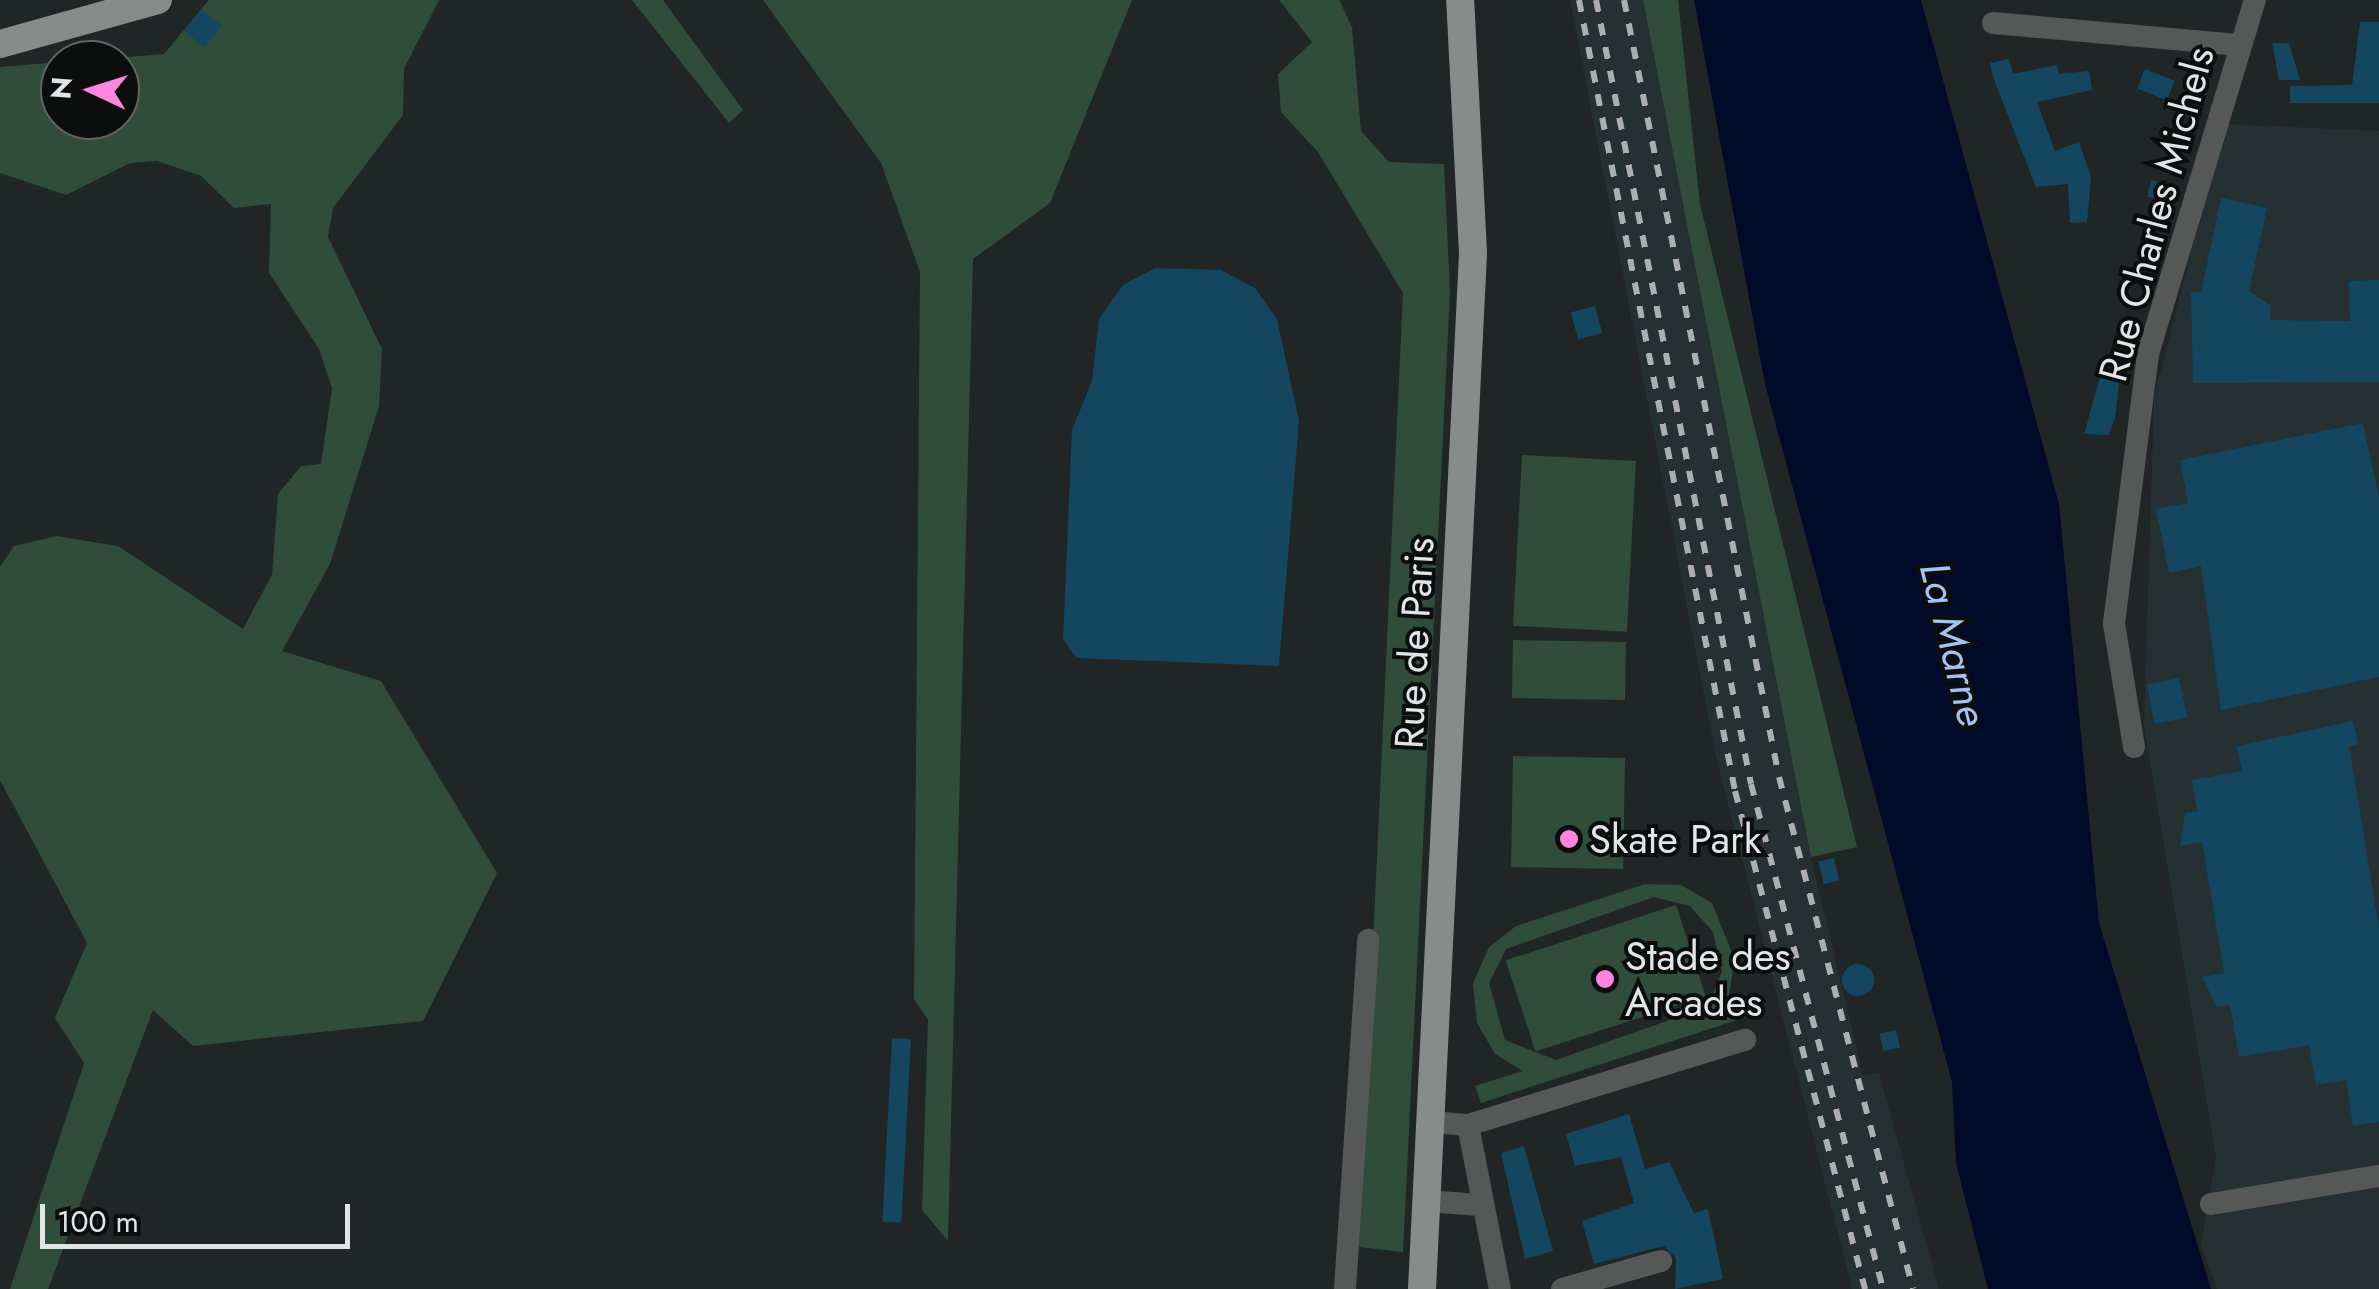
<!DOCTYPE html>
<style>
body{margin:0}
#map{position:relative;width:2379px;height:1289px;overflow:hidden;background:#202526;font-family:Jost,sans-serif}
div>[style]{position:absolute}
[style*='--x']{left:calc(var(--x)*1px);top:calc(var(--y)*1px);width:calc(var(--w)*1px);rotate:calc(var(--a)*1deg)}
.built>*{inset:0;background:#243032}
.green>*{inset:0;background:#304d3c;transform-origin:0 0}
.water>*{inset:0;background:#000a29}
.building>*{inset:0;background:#15465f;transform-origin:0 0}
.round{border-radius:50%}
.minor>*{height:22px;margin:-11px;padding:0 11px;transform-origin:11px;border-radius:11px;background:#565858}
.major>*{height:28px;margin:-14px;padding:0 14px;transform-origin:14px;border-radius:14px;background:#878c8b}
.rail>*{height:6px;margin-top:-3px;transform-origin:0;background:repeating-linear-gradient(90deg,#abafb0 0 12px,transparent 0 24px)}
.dots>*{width:28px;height:28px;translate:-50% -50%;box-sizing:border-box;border:5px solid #0c0e0e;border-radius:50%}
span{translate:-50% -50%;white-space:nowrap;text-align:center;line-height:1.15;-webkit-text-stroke:8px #0c0e0e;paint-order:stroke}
.street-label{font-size:40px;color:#e2e5e6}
.poi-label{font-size:40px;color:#e2e5e6}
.left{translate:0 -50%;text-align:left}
.water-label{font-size:42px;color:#a5c2f4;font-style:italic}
.north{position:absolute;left:40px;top:40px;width:100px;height:100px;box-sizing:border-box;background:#0c0e0e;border:2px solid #626464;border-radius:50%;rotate:274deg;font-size:28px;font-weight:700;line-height:40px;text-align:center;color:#e2e5e6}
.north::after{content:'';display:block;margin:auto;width:35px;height:45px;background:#ff85df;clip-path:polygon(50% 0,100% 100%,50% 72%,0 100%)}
.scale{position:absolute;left:40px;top:1204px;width:310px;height:45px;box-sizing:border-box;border:5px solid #e2e5e6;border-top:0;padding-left:12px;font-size:30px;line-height:35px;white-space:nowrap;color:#e2e5e6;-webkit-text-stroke:8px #0c0e0e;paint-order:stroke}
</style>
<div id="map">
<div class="built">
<div style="clip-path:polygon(1570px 0,1643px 0,1811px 857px,1863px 1075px,1879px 1073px,1939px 1289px,1852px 1289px,1716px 757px)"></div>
<div style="clip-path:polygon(2224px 124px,2379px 131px,2379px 1289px,2217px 1289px,2201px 1244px,2216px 1158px,2144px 726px,2154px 397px)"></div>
</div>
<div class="green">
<div style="clip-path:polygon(209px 0,439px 0,404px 69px,403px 115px,333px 208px,328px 237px,382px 349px,379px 406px,330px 564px,282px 651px,381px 681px,497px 873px,423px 1021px,193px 1046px,153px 1010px,48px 1289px,10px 1289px,84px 1063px,55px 1018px,87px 943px,0 780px,0 567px,14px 546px,57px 536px,118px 546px,243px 629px,272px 575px,278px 494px,301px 466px,321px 464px,332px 388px,319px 349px,269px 273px,271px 204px,234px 208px,201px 176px,157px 161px,130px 163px,66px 195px,0 173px,0 67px,60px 62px,60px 120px,120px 120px,120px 60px,90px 60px,164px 54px)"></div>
<div style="clip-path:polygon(632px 0,663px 0,743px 110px,729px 123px)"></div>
<div style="clip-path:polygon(763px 0,1132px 0,1050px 203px,973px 259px,948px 1241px,922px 1210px,928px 1020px,914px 999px,920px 272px,881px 163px)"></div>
<div style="clip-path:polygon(1279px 0,1339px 0,1352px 27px,1361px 131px,1389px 162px,1444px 164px,1450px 292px,1403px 1252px,1359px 1247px,1403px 293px,1318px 152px,1281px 112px,1278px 74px,1312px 42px)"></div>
<div style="clip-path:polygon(1643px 0,1678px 0,1700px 204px,1857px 847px,1811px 857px)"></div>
<div style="left:1522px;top:455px;width:114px;height:171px;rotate:3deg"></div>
<div style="left:1513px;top:640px;width:113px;height:58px;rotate:1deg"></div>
<div style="left:1513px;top:756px;width:112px;height:111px;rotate:1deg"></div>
<div style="clip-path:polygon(evenodd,1645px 884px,1681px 885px,1712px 903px,1735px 960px,1727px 1005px,1754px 997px,1759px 1013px,1481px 1103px,1475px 1086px,1523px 1071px,1495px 1054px,1477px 1023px,1473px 983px,1489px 947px,1516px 926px,1645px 884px,1654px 897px,1690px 906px,1713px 932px,1722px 972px,1707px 1007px,1556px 1060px,1505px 1040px,1489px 983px,1506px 949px,1654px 897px)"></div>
<div style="left:1676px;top:905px;width:96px;height:179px;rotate:72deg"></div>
</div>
<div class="water">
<div style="clip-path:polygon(1694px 0,1921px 0,2059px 504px,2099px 923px,2211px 1289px,1988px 1289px,1956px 1163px,1952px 1082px,1765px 384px)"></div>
</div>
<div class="building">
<div style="left:202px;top:9px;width:26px;height:28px;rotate:40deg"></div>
<div style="clip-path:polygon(2360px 22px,2379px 22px,2379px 103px,2290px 103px,2290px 86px,2352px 85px)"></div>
<div style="clip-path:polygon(2272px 43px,2289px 43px,2300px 80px,2279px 80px)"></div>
<div style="clip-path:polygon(2009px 59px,2013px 74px,2057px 65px,2059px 74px,2089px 71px,2092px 90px,2037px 102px,2055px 151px,2079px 142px,2091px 177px,2087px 222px,2070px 223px,2068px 184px,2036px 187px,1993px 77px,1990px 63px)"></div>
<div style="left:2145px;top:69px;width:32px;height:21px;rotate:22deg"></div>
<div style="left:2151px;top:180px;width:17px;height:17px;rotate:13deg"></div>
<div style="clip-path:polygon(2221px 198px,2267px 208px,2249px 291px,2271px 306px,2270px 320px,2350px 321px,2349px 281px,2379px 280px,2379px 382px,2193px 383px,2191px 292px,2201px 292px)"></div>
<div style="clip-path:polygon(1155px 268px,1221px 270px,1255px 288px,1277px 319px,1299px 421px,1279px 666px,1077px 658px,1063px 640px,1072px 430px,1092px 381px,1099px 319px,1123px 285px)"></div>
<div style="left:1595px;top:306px;width:28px;height:25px;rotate:75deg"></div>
<div style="clip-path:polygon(2102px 370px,2120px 375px,2115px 419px,2108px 435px,2084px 434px)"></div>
<div style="clip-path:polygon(2363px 423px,2379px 498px,2379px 677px,2221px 710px,2201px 566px,2169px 573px,2156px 509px,2188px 503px,2180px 460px)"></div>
<div style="left:2179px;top:678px;width:40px;height:33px;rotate:78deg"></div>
<div style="clip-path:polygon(2353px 721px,2358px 744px,2349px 746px,2379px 928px,2379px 1122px,2353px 1126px,2346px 1080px,2316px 1085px,2309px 1045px,2239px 1057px,2230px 1005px,2217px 1007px,2202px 977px,2224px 973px,2202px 842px,2180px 846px,2185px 813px,2197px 811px,2192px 780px,2242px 771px,2237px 746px)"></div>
<div style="left:1834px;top:858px;width:23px;height:16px;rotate:77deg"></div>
<div class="round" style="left:1842px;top:964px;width:32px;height:32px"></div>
<div style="left:1896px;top:1030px;width:18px;height:17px;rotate:77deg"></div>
<div style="left:892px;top:1038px;width:19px;height:184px;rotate:3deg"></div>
<div style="clip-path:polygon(1629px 1114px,1645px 1169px,1669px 1162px,1694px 1213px,1708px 1209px,1723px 1279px,1675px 1289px,1676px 1258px,1664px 1246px,1594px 1264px,1582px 1221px,1634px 1203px,1621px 1157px,1575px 1166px,1566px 1134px)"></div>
<div style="clip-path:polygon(1524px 1146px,1553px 1251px,1525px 1259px,1501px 1153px)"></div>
</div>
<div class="minor">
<div style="--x:1993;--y:23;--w:249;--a:5.1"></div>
<div style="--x:2134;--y:747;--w:126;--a:-99.2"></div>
<div style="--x:2114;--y:623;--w:271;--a:-82.8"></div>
<div style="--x:2148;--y:354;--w:370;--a:-73.2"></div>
<div style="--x:1432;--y:1122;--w:36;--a:5"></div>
<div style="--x:1468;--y:1125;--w:167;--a:79"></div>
<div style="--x:1468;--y:1125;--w:290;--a:-17.1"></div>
<div style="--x:1427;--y:1201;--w:52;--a:4.4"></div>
<div style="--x:2211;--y:1204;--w:170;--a:-9.5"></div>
<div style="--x:1345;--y:1289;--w:350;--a:-86.2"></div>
<div style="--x:1562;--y:1289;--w:103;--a:-15.8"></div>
</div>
<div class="major">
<div style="--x:0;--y:44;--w:164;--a:-15.6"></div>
<div style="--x:1422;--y:1289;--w:1037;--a:-87.18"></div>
<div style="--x:1473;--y:253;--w:253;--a:-92.9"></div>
</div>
<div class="rail">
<div style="--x:1579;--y:0;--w:806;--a:78.84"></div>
<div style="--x:1735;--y:791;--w:515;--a:75.37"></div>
<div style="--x:1596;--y:0;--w:799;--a:78.82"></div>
<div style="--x:1751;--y:784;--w:522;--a:75.35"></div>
<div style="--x:1624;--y:0;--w:792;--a:78.72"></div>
<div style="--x:1779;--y:777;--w:529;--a:75.33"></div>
</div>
<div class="dots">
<div style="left:1569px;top:839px;background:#ff85df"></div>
<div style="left:1605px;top:979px;background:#ff85df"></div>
</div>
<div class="street-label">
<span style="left:2156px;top:214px;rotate:-75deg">Rue Charles Michels</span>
<span style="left:1414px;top:643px;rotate:-87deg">Rue de Paris</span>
</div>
<div class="poi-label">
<span class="left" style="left:1589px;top:839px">Skate Park</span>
<span class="left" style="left:1625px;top:979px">Stade des<br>Arcades</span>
</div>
<div class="water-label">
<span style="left:1953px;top:644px;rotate:76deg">La Marne</span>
</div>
<div class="north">N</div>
<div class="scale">100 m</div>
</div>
